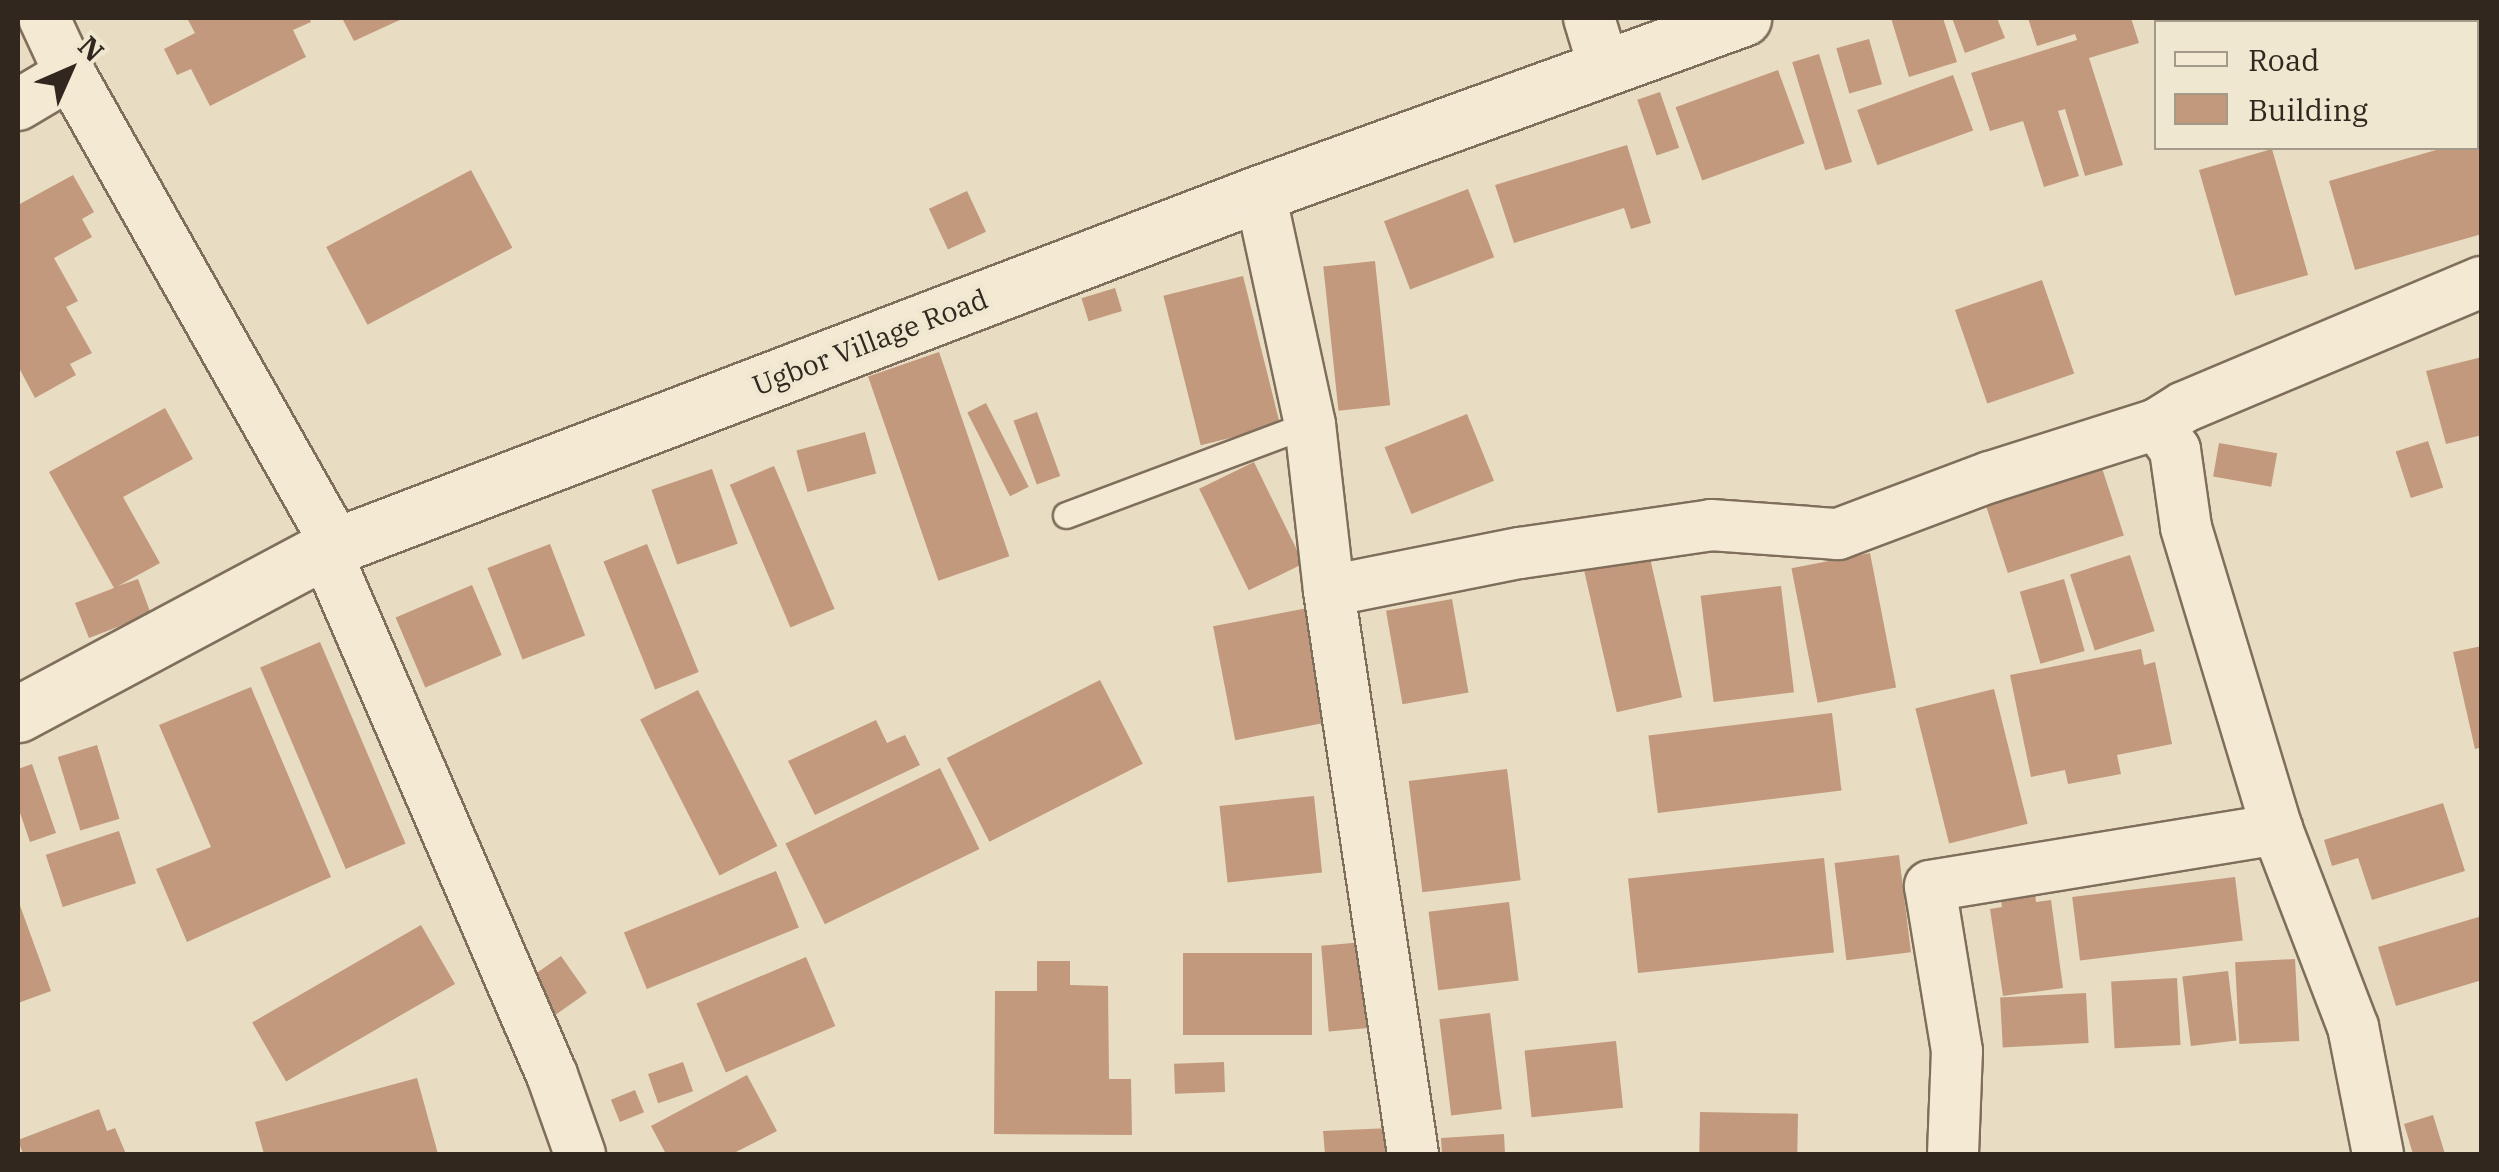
<!DOCTYPE html>
<style>
body{margin:0}
#map{position:relative;width:2499px;height:1172px;overflow:hidden;background:#e8dcc2;font-family:"IBM Plex Serif",serif}
div>[style]{position:absolute}
[style*='--x']{left:calc(var(--x)*1px);top:calc(var(--y)*1px);width:calc(var(--w)*1px);rotate:calc(var(--a)*1deg)}
.building>*{inset:0;background:#c2997c;transform-origin:0 0}
.roads{filter:drop-shadow(2px 0 #7f6e5b) drop-shadow(-2px 0 #7f6e5b) drop-shadow(0 2px #7f6e5b) drop-shadow(0 -2px #7f6e5b)}
.service>*{height:25px;margin:-12.5px;padding:0 12.5px;transform-origin:12.5px;border-radius:12.5px;background:#f4ead4}
.minor>*{height:50px;margin:-25px;padding:0 25px;transform-origin:25px;border-radius:25px;background:#f4ead4}
.tertiary>*{height:55px;margin:-27.5px;padding:0 27.5px;transform-origin:27.5px;border-radius:27.5px;background:#f4ead4}
span{translate:-50% -50%;white-space:nowrap;text-align:center;line-height:1.15;-webkit-text-stroke:9px #f0e7d0;paint-order:stroke}
.street-label{font-size:28px;color:#31271e}
.frame{position:absolute;inset:0;border:20px solid #31271e;pointer-events:none}
.legend{position:absolute;left:2154px;top:20px;width:325px;height:130px;box-sizing:border-box;background:#f0e7d0;border:2px solid #a49a89;margin:0;padding:12px 18px;list-style:none;font-size:30px;color:#31271e}
.legend li{display:flex;align-items:center;gap:20px;height:50px}
.legend b{width:50px;border:2px solid #a49a89}
.north{position:absolute;left:20px;top:20px;width:100px;height:100px;-webkit-text-stroke:8px #f0e7d0;paint-order:stroke;rotate:45deg;font-size:28px;font-weight:700;line-height:40px;text-align:center;color:#31271e}
.north::after{content:'';display:block;margin:auto;width:35px;height:45px;background:#31271e;clip-path:polygon(50% 0,100% 100%,50% 72%,0 100%)}
</style>
<div id="map">
<div class="building">
<div style="clip-path:polygon(187px 18px,309px 18px,311px 22px,293px 30px,306px 57px,210px 106px,191px 69px,177px 75px,164px 49px,195px 33px)"></div>
<div style="clip-path:polygon(342px 18px,404px 18px,354px 41px)"></div>
<div style="clip-path:polygon(1891px 18px,1943px 18px,1957px 62px,1909px 77px)"></div>
<div style="clip-path:polygon(1952px 18px,1997px 18px,2005px 38px,1965px 53px)"></div>
<div style="clip-path:polygon(2028px 18px,2131px 18px,2139px 43px,2089px 58px,2123px 165px,2085px 176px,2065px 109px,2058px 111px,2079px 176px,2044px 187px,2023px 121px,1990px 131px,1971px 73px,2077px 40px,2075px 34px,2037px 46px)"></div>
<div style="left:2292px;top:18px;width:96px;height:4px"></div>
<div style="left:1869px;top:39px;width:47px;height:34px;rotate:74deg"></div>
<div style="left:1819px;top:54px;width:113px;height:28px;rotate:73deg"></div>
<div style="left:1778px;top:70px;width:78px;height:109px;rotate:70deg"></div>
<div style="left:1953px;top:75px;width:59px;height:102px;rotate:70deg"></div>
<div style="left:1660px;top:92px;width:59px;height:24px;rotate:71deg"></div>
<div style="clip-path:polygon(2482px 136px,2482px 234px,2355px 270px,2329px 181px,2443px 148px,2476px 148px,2476px 138px)"></div>
<div style="clip-path:polygon(1627px 145px,1651px 223px,1631px 229px,1624px 208px,1514px 243px,1495px 185px)"></div>
<div style="left:2272px;top:149px;width:131px;height:76px;rotate:74deg"></div>
<div style="left:471px;top:170px;width:88px;height:164px;rotate:62deg"></div>
<div style="clip-path:polygon(73px 175px,94px 212px,82px 219px,92px 237px,54px 258px,78px 301px,66px 307px,92px 353px,70px 364px,76px 375px,35px 398px,18px 366px,18px 205px)"></div>
<div style="left:1468px;top:189px;width:73px;height:90px;rotate:69deg"></div>
<div style="left:967px;top:191px;width:45px;height:42px;rotate:65deg"></div>
<div style="left:1375px;top:261px;width:145px;height:52px;rotate:84deg"></div>
<div style="left:1243px;top:276px;width:154px;height:82px;rotate:76deg"></div>
<div style="left:2042px;top:280px;width:99px;height:92px;rotate:71deg"></div>
<div style="left:1115px;top:288px;width:24px;height:35px;rotate:73deg"></div>
<div style="left:939px;top:352px;width:216px;height:75px;rotate:71deg"></div>
<div style="clip-path:polygon(2482px 357px,2482px 435px,2446px 444px,2426px 371px)"></div>
<div style="left:986px;top:403px;width:94px;height:21px;rotate:63deg"></div>
<div style="clip-path:polygon(165px 408px,193px 459px,123px 497px,160px 563px,118px 586px,138px 579px,151px 614px,89px 638px,75px 603px,114px 588px,49px 472px)"></div>
<div style="left:1037px;top:412px;width:68px;height:25px;rotate:70deg"></div>
<div style="left:1467px;top:414px;width:72px;height:89px;rotate:68deg"></div>
<div style="left:865px;top:432px;width:43px;height:71px;rotate:75deg"></div>
<div style="left:2428px;top:441px;width:49px;height:34px;rotate:72deg"></div>
<div style="left:2219px;top:443px;width:59px;height:34px;rotate:10deg"></div>
<div style="left:1254px;top:462px;width:113px;height:61px;rotate:64deg"></div>
<div style="left:2101px;top:465px;width:74px;height:122px;rotate:72deg"></div>
<div style="left:774px;top:466px;width:155px;height:48px;rotate:67deg"></div>
<div style="left:712px;top:469px;width:79px;height:64px;rotate:71deg"></div>
<div style="left:550px;top:544px;width:98px;height:67px;rotate:69deg"></div>
<div style="left:647px;top:544px;width:138px;height:47px;rotate:68deg"></div>
<div style="left:1870px;top:553px;width:137px;height:80px;rotate:79deg"></div>
<div style="left:1649px;top:554px;width:147px;height:67px;rotate:77deg"></div>
<div style="left:2130px;top:555px;width:80px;height:63px;rotate:72deg"></div>
<div style="left:2064px;top:579px;width:75px;height:46px;rotate:74deg"></div>
<div style="left:472px;top:585px;width:76px;height:83px;rotate:67deg"></div>
<div style="left:1781px;top:586px;width:107px;height:81px;rotate:83deg"></div>
<div style="left:1452px;top:599px;width:95px;height:67px;rotate:80deg"></div>
<div style="left:1323px;top:605px;width:116px;height:112px;rotate:79deg"></div>
<div style="left:320px;top:642px;width:219px;height:65px;rotate:67deg"></div>
<div style="clip-path:polygon(2482px 646px,2482px 747px,2475px 749px,2453px 652px)"></div>
<div style="clip-path:polygon(2141px 649px,2144px 665px,2155px 662px,2172px 744px,2117px 755px,2121px 774px,2068px 784px,2065px 770px,2031px 777px,2010px 675px)"></div>
<div style="left:1100px;top:680px;width:94px;height:172px;rotate:63deg"></div>
<div style="clip-path:polygon(251px 687px,331px 877px,187px 942px,156px 869px,211px 847px,159px 725px)"></div>
<div style="left:1994px;top:689px;width:139px;height:81px;rotate:76deg"></div>
<div style="left:698px;top:690px;width:175px;height:65px;rotate:63deg"></div>
<div style="left:1832px;top:713px;width:78px;height:185px;rotate:83deg"></div>
<div style="clip-path:polygon(876px 720px,887px 743px,905px 735px,920px 765px,815px 815px,788px 761px)"></div>
<div style="left:97px;top:745px;width:77px;height:41px;rotate:73deg"></div>
<div style="clip-path:polygon(32px 764px,56px 833px,30px 842px,18px 807px,18px 769px)"></div>
<div style="left:940px;top:768px;width:90px;height:172px;rotate:64deg"></div>
<div style="left:1507px;top:769px;width:112px;height:99px;rotate:83deg"></div>
<div style="left:1314px;top:796px;width:77px;height:95px;rotate:84deg"></div>
<div style="clip-path:polygon(2443px 803px,2465px 871px,2372px 900px,2358px 858px,2332px 866px,2324px 840px)"></div>
<div style="left:119px;top:831px;width:55px;height:77px;rotate:72deg"></div>
<div style="left:1899px;top:855px;width:98px;height:65px;rotate:83deg"></div>
<div style="left:1824px;top:858px;width:95px;height:197px;rotate:84deg"></div>
<div style="left:776px;top:871px;width:61px;height:164px;rotate:68deg"></div>
<div style="left:2235px;top:877px;width:64px;height:164px;rotate:83deg"></div>
<div style="clip-path:polygon(2034px 881px,2036px 902px,2051px 900px,2063px 988px,2003px 996px,1990px 909px,2002px 907px,1999px 886px)"></div>
<div style="clip-path:polygon(18px 900px,51px 991px,18px 1003px)"></div>
<div style="left:1509px;top:902px;width:79px;height:81px;rotate:83deg"></div>
<div style="clip-path:polygon(2482px 916px,2482px 980px,2396px 1006px,2378px 947px)"></div>
<div style="left:421px;top:925px;width:68px;height:195px;rotate:60deg"></div>
<div style="left:1375px;top:941px;width:86px;height:54px;rotate:85deg"></div>
<div style="left:1183px;top:953px;width:129px;height:82px"></div>
<div style="left:561px;top:956px;width:45px;height:39px;rotate:55deg"></div>
<div style="left:806px;top:957px;width:75px;height:119px;rotate:67deg"></div>
<div style="left:2295px;top:959px;width:82px;height:60px;rotate:87deg"></div>
<div style="clip-path:polygon(1037px 961px,1070px 961px,1070px 985px,1108px 986px,1109px 1079px,1131px 1079px,1132px 1135px,994px 1134px,995px 991px,1037px 991px)"></div>
<div style="left:2228px;top:971px;width:70px;height:46px;rotate:83deg"></div>
<div style="left:2177px;top:978px;width:67px;height:66px;rotate:87deg"></div>
<div style="left:2086px;top:993px;width:50px;height:86px;rotate:87deg"></div>
<div style="left:1490px;top:1013px;width:97px;height:51px;rotate:83deg"></div>
<div style="left:1616px;top:1041px;width:67px;height:92px;rotate:84deg"></div>
<div style="left:683px;top:1062px;width:31px;height:37px;rotate:71deg"></div>
<div style="left:1224px;top:1062px;width:30px;height:50px;rotate:88deg"></div>
<div style="clip-path:polygon(747px 1075px,777px 1131px,732px 1154px,666px 1154px,651px 1126px)"></div>
<div style="clip-path:polygon(417px 1078px,438px 1154px,264px 1154px,255px 1122px)"></div>
<div style="left:635px;top:1090px;width:24px;height:26px;rotate:68deg"></div>
<div style="clip-path:polygon(99px 1109px,107px 1131px,115px 1128px,126px 1154px,23px 1154px,18px 1140px)"></div>
<div style="left:1700px;top:1112px;width:98px;height:42px;rotate:1deg"></div>
<div style="clip-path:polygon(2433px 1115px,2445px 1154px,2413px 1154px,2404px 1124px)"></div>
<div style="clip-path:polygon(1391px 1128px,1393px 1154px,1325px 1154px,1323px 1131px)"></div>
<div style="clip-path:polygon(1504px 1134px,1505px 1154px,1442px 1154px,1441px 1138px)"></div>
</div>
<div class="roads">
<div class="service">
<div style="--x:1066;--y:515;--w:260;--a:-20.5"></div>
</div>
<div class="minor">
<div style="--x:44;--y:18;--w:62;--a:65.1"></div>
<div style="--x:70;--y:74;--w:542;--a:60.5"></div>
<div style="--x:1589;--y:18;--w:51;--a:73"></div>
<div style="--x:18;--y:105;--w:61;--a:-30.8"></div>
<div style="--x:1260;--y:193;--w:236;--a:77.8"></div>
<div style="--x:1310;--y:424;--w:168;--a:83.5"></div>
<div style="--x:1329;--y:591;--w:569;--a:81.51"></div>
<div style="--x:325;--y:550;--w:572;--a:66.62"></div>
<div style="--x:552;--y:1075;--w:84;--a:70.5"></div>
<div style="--x:1329;--y:591;--w:195;--a:-11.3"></div>
<div style="--x:1520;--y:553;--w:193;--a:-8.3"></div>
<div style="--x:1711;--y:525;--w:127;--a:4.1"></div>
<div style="--x:1838;--y:534;--w:162;--a:-20.6"></div>
<div style="--x:1990;--y:477;--w:175;--a:-17.6"></div>
<div style="--x:1953;--y:1154;--w:103;--a:-87.8"></div>
<div style="--x:1957;--y:1051;--w:167;--a:-99.3"></div>
<div style="--x:1930;--y:886;--w:352;--a:-9.3"></div>
<div style="--x:2378;--y:1154;--w:129;--a:-101.1"></div>
<div style="--x:2353;--y:1027;--w:212;--a:-111"></div>
<div style="--x:2277;--y:829;--w:315;--a:-106.8"></div>
<div style="--x:2186;--y:527;--w:78;--a:-98.1"></div>
<div style="--x:2175;--y:450;--w:32;--a:-125"></div>
<div style="--x:2157;--y:424;--w:32;--a:-32"></div>
<div style="--x:2184;--y:407;--w:323;--a:-22.8"></div>
</div>
<div class="tertiary">
<div style="--x:18;--y:714;--w:348;--a:-28.1"></div>
<div style="--x:325;--y:550;--w:1001;--a:-20.9"></div>
<div style="--x:1260;--y:193;--w:514;--a:-19.92"></div>
</div>
</div>
<div class="street-label">
<span style="left:870px;top:342px;rotate:-21deg">Ugbor Village Road</span>
</div>
<div class="frame"></div>
<ul class="legend">
<li><b style="height:12px;background:#f4ead4"></b>Road</li>
<li><b style="height:28px;background:#c2997c"></b>Building</li>
</ul>
<div class="north">N</div>
</div>
